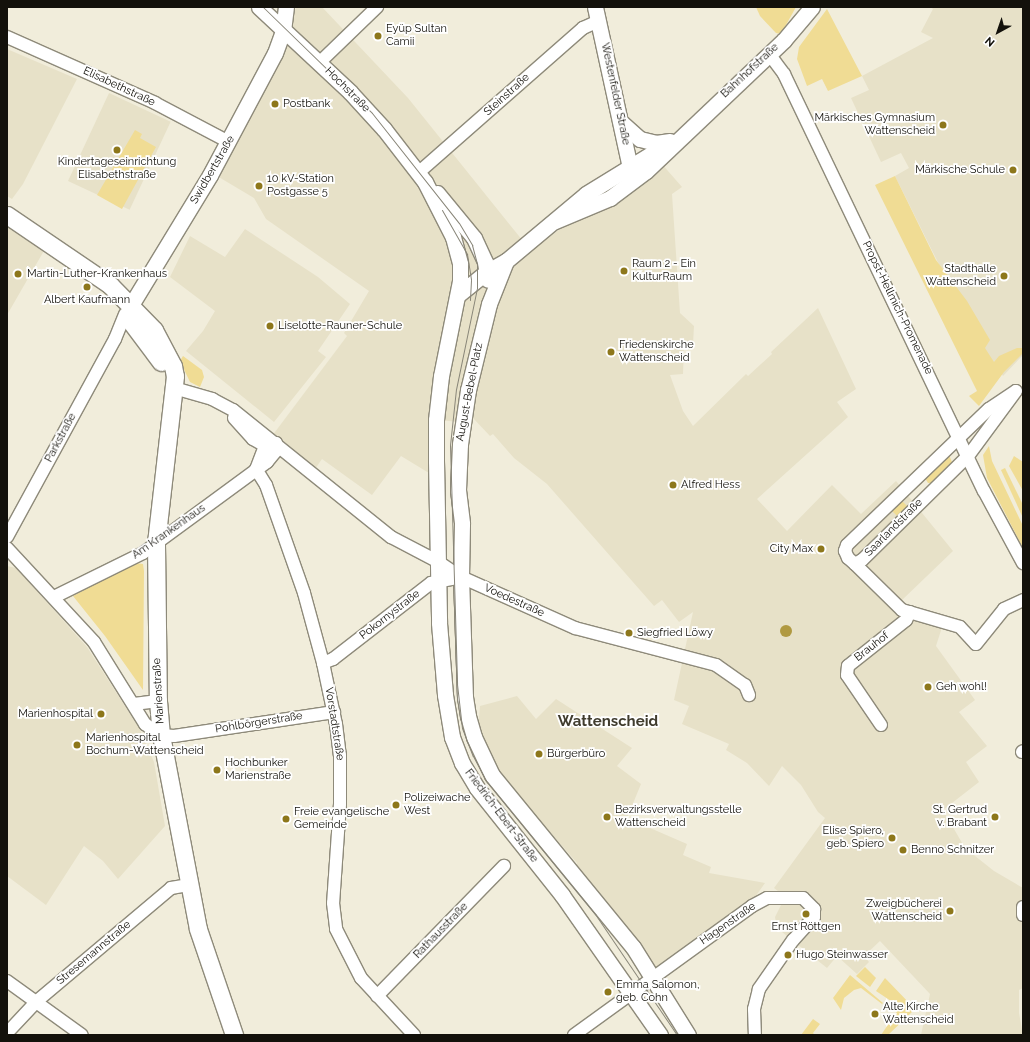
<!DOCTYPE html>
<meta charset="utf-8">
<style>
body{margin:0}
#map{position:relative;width:1030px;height:1042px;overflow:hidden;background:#f1eddb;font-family:Raleway,sans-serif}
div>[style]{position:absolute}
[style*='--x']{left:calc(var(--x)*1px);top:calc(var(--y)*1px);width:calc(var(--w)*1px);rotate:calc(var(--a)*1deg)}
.built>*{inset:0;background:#e7e1c8;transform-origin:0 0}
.green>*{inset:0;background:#f0dc94;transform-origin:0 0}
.water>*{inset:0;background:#b09941}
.round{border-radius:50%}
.roads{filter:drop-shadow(1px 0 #8e8a7a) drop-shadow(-1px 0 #8e8a7a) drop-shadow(0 1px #8e8a7a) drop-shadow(0 -1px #8e8a7a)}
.minor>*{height:12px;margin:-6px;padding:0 6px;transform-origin:6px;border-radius:6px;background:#fff}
.tertiary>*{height:15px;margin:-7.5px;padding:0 7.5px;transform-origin:7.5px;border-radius:7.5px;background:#fff}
.secondary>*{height:17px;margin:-8.5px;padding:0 8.5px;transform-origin:8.5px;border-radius:8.5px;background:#fff}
.tram>*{height:1px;margin:-0.5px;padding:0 0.5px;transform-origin:0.5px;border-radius:0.5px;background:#888578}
.dots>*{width:11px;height:11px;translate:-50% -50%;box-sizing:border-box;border:2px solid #fff;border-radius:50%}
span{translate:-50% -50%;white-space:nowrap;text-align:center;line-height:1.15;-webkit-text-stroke:3.5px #fff;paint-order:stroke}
.poi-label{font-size:11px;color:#13110b}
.left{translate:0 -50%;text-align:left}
.right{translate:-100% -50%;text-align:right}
.street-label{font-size:11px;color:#13110b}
.district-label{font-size:15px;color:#403c2e;font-weight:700}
.frame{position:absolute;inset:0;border:8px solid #13110b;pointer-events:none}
.north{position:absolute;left:978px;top:12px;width:40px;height:40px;-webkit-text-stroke:3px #fff;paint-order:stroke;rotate:220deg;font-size:11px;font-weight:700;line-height:16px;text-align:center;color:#13110b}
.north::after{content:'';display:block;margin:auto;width:14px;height:18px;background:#13110b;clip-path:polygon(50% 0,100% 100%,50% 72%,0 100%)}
</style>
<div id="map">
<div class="built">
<div style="clip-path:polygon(296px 7px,322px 7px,408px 98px,531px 251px,564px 226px,586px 216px,661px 163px,682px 187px,672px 194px,680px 313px,694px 326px,693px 344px,684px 342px,683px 374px,670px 375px,683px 411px,693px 426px,746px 374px,748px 376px,772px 354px,771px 352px,818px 308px,856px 389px,837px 402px,848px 417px,757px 499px,787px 531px,832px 485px,861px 514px,896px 481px,953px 551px,901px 601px,906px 606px,945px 618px,936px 646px,975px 700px,959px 712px,987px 746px,966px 762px,979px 782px,943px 810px,965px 848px,994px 871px,1023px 888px,1023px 988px,1019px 990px,1019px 1013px,1023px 1035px,921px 1035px,930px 994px,880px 941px,864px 956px,869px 962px,857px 974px,837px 956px,827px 968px,777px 928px,775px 917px,783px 901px,782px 894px,774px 888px,825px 818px,818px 812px,801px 785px,782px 766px,769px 786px,747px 763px,726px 750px,729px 744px,682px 724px,689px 706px,674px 700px,693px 612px,679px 622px,662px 600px,654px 606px,547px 484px,514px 458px,493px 434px,490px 436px,473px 418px,468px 423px,430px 419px,429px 473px,401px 456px,372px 495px,322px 459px,315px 469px,272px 436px,347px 336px,344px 333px,369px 291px,266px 219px,254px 198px,217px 176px,280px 59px)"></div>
<div style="clip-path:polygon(930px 7px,1023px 7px,1023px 355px,1003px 376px,974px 335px,895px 176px,909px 168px,901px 153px,881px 162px,851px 98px,869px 90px,862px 76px,933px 38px,921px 32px,933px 9px)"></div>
<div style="clip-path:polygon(7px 49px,77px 79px,23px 184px,12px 199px,7px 196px)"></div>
<div style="left:109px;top:93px;width:68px;height:97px;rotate:25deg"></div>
<div style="clip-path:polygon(7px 224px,45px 249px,7px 315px)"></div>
<div style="clip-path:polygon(245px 229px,318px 277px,350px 304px,318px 351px,326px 357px,274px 422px,186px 351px,203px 331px,215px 311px,170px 277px,190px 236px,225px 257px)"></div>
<div style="clip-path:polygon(7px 566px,16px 568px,87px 647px,139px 728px,154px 762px,165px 826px,118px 879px,103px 861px,84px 846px,46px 905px,7px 876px)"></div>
<div style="clip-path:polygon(517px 696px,536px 719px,556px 699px,632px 748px,617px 766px,641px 784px,627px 818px,687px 844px,683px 855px,711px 867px,709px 873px,765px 883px,755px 897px,756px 900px,655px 970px,609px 905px,602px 903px,577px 871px,577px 863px,497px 771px,478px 731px,480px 706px)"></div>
</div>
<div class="green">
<div style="clip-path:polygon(756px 7px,796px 7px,781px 34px,776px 33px,760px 16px)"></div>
<div style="clip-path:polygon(827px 9px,862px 76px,828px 91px,822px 79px,807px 86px,797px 59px,799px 47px)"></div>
<div style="clip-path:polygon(135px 130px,142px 134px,140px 138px,156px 147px,122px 209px,97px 195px)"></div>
<div style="clip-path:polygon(895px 176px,936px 260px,967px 301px,990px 340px,985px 348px,994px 362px,999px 356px,1017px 348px,1023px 348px,1023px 353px,1004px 372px,979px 406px,969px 396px,977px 391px,875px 185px)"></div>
<div style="clip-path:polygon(183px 356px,202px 370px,204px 377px,200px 387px,190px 382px,180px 361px)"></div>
<div style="clip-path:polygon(989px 446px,992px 461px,1023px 526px,1023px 548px,987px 478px,983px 455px)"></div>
<div style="clip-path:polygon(949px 455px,952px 462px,933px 483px,928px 483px,925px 478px)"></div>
<div style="clip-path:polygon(1014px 456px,1023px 462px,1023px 491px,1009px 466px)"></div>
<div style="clip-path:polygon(1005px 468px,1023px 505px,1023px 518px,1001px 470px)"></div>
<div style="left:901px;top:500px;width:10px;height:14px;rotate:45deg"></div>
<div style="clip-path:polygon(135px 563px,143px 564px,144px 571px,143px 690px,105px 636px,73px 596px)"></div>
<div style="clip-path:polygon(865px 967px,876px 978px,870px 987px,856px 976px)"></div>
<div style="clip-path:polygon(850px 975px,883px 1003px,882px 1004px,861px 988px,854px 990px,844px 998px,841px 1010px,833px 998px)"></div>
<div style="clip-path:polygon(885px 978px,913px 1007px,912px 1012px,888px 1035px,881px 1035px,900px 1007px,876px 991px)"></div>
<div style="clip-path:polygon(813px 1019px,820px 1024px,813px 1033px,815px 1035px,801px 1035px)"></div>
</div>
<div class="water">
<div class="round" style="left:780px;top:625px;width:12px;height:12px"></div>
</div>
<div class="roads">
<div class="minor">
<div style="--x:7;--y:37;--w:162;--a:24"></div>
<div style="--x:155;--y:103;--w:84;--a:27.8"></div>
<div style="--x:769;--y:54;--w:25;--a:53"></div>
<div style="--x:784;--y:74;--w:462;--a:64.4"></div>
<div style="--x:984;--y:491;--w:82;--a:61.6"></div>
<div style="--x:319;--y:63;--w:81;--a:-44"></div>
<div style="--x:418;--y:173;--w:220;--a:-41.3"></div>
<div style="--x:583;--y:28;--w:17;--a:-24"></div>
<div style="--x:174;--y:388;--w:40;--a:16"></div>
<div style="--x:212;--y:399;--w:24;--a:28"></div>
<div style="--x:233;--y:410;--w:203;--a:38.8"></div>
<div style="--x:391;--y:537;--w:52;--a:27.6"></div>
<div style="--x:437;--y:561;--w:29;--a:34"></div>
<div style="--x:461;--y:577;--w:125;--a:24.1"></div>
<div style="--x:575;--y:628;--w:146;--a:14.7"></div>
<div style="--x:716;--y:665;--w:35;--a:35"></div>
<div style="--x:745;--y:685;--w:11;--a:68"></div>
<div style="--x:1016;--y:391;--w:81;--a:126.4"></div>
<div style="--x:968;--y:456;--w:148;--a:135.5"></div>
<div style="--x:862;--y:560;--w:8;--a:150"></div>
<div style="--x:855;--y:564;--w:9;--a:-139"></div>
<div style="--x:848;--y:558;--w:8;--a:-113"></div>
<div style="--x:845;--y:551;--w:6;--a:-72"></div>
<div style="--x:847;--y:545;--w:197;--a:-43.8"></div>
<div style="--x:989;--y:409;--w:32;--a:-34"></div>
<div style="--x:234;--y:418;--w:28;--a:48"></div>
<div style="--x:253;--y:439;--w:21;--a:29"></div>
<div style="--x:256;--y:469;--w:19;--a:58"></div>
<div style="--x:266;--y:485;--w:114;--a:70.6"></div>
<div style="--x:304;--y:593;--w:73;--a:74.8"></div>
<div style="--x:323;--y:663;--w:62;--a:78"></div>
<div style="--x:336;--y:724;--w:31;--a:83"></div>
<div style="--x:340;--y:755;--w:49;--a:90"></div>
<div style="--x:340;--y:804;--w:99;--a:94"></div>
<div style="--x:333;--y:903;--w:26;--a:83"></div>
<div style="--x:336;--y:929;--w:55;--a:63"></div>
<div style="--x:361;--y:978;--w:78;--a:47.1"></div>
<div style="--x:7;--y:537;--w:226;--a:-61.4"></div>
<div style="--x:115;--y:339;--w:27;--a:-68"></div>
<div style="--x:7;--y:548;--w:128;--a:47.2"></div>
<div style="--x:94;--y:642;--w:97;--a:58.1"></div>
<div style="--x:145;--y:724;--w:19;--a:35"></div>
<div style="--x:161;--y:735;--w:13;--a:4"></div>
<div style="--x:174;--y:736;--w:162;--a:-8.5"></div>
<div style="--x:855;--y:564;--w:66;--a:44.4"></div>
<div style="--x:902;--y:610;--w:60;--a:16.3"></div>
<div style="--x:960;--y:627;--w:23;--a:47"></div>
<div style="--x:976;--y:644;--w:45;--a:-51.3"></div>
<div style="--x:1004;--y:609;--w:21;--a:-25"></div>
<div style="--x:54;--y:597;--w:99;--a:-26.3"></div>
<div style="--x:143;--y:553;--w:154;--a:-36.3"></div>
<div style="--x:267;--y:462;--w:13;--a:-51"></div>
<div style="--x:275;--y:452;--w:9;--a:-84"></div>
<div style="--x:276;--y:443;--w:11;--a:165"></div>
<div style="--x:265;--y:446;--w:25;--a:111"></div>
<div style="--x:323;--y:663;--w:11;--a:-22"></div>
<div style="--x:333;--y:659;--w:124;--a:-37.8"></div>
<div style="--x:431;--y:583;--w:31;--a:-11"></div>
<div style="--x:134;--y:704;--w:24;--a:-7"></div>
<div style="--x:881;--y:725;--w:60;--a:-124.2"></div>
<div style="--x:847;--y:675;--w:9;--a:-84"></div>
<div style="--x:848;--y:666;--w:74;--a:-38.4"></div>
<div style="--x:906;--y:620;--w:9;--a:-63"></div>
<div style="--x:1022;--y:752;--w:1;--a:-45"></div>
<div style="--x:1023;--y:907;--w:8;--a:90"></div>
<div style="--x:7;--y:981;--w:92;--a:35.8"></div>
<div style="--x:377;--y:996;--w:182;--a:-45.7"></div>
<div style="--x:7;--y:1033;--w:44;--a:-46.8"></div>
<div style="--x:37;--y:1001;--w:175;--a:-40.1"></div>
<div style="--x:171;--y:888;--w:17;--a:-10"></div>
<div style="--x:574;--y:1035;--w:220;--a:-35.9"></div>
<div style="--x:752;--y:906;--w:17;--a:-28"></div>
<div style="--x:767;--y:898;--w:36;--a:0"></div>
<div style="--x:803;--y:898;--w:16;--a:45"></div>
<div style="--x:814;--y:909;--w:8;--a:90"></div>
<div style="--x:814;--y:917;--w:31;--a:132"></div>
<div style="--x:793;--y:940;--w:60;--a:124.8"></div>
<div style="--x:759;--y:989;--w:21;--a:104"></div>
<div style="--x:754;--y:1009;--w:26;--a:88"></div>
</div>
<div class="tertiary">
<div style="--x:259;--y:7;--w:125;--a:43"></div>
<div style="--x:350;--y:92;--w:50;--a:47.4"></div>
<div style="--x:384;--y:129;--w:67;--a:52.3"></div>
<div style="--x:425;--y:182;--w:62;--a:63"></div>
<div style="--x:453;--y:237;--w:28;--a:75"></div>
<div style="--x:460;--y:264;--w:17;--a:90"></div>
<div style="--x:460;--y:281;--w:97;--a:101.3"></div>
<div style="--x:441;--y:376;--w:44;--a:96.5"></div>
<div style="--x:436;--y:420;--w:41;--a:90"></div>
<div style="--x:436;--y:461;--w:162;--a:88.9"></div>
<div style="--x:439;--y:623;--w:72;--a:85.2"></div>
<div style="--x:445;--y:695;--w:43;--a:80.5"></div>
<div style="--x:452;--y:737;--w:28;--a:69"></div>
<div style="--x:462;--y:763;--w:29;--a:59"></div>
<div style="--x:477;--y:788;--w:137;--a:51.5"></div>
<div style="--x:562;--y:895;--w:171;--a:55"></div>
<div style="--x:595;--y:7;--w:173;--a:77.7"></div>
<div style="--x:622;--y:123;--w:24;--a:42"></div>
<div style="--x:640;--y:139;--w:16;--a:14"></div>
<div style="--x:656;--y:143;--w:14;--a:-8"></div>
<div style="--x:437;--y:193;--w:58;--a:50.6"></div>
<div style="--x:474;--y:238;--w:26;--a:65"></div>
<div style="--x:485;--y:262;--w:18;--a:81"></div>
<div style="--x:555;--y:221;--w:60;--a:-22.7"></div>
<div style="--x:610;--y:198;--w:45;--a:-36.9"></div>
<div style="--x:646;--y:171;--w:190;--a:-43.5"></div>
<div style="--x:784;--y:40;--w:43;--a:-49.7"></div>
<div style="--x:506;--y:261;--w:46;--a:111.6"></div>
<div style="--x:489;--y:304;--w:89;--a:103.7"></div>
<div style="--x:468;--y:390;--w:55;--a:98.4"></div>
<div style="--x:460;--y:444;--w:46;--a:92.5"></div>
<div style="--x:458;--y:490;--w:34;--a:83"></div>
<div style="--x:462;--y:524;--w:53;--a:91.1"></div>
<div style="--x:461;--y:577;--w:120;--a:88.1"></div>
<div style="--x:465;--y:697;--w:19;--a:81"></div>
<div style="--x:468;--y:716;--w:22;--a:74"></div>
<div style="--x:474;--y:737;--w:42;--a:64.7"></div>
<div style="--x:492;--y:775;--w:222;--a:50.7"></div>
<div style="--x:633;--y:947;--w:104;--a:58"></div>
<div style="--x:458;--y:295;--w:36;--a:-39"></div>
<div style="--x:486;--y:272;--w:23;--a:-29"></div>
<div style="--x:506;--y:261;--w:104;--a:-39.9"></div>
<div style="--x:586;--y:194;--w:86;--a:-31.7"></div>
<div style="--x:131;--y:305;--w:152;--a:-58.7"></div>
<div style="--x:210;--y:175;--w:138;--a:-62"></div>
<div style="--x:275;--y:53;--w:23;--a:-70"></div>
<div style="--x:283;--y:31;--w:24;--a:-83"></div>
</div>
<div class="secondary">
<div style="--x:7;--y:215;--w:125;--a:34.2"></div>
<div style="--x:110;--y:285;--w:63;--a:45.6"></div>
<div style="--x:154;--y:330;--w:41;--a:62.2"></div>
<div style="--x:173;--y:366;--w:10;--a:79"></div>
<div style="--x:175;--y:376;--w:169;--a:96.5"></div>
<div style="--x:156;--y:544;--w:157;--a:89.3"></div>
<div style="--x:158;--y:701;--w:34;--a:85"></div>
<div style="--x:161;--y:735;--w:197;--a:79.2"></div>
<div style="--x:198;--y:929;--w:112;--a:71.2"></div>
<div style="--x:128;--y:318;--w:55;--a:53.1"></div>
</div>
</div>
<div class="tram">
<div style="--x:263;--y:7;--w:152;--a:44.2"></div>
<div style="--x:372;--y:113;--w:140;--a:51.7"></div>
<div style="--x:459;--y:223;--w:26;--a:59"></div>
<div style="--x:472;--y:245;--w:20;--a:75"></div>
<div style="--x:477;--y:264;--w:24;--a:90"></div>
<div style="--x:477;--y:288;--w:103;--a:101.7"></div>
<div style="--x:456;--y:389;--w:56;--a:96.1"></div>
<div style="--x:450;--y:445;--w:239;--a:88.3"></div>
<div style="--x:457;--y:684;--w:44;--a:83.5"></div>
<div style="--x:462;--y:728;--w:30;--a:69"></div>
<div style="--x:473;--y:756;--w:30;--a:62"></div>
<div style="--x:487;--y:782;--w:171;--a:50.7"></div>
<div style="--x:595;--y:914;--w:146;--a:55.9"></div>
<div style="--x:442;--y:210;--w:51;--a:60.4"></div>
<div style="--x:467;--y:254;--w:26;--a:81"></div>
<div style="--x:471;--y:280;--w:20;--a:93"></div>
</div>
<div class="dots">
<div style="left:378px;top:36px;background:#8d771b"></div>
<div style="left:275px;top:104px;background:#8d771b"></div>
<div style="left:943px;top:125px;background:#8d771b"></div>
<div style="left:117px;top:150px;background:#8d771b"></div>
<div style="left:1013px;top:170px;background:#8d771b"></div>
<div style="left:259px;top:186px;background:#8d771b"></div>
<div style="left:624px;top:271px;background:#8d771b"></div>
<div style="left:18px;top:274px;background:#8d771b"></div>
<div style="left:1004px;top:276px;background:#8d771b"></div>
<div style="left:87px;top:287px;background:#8d771b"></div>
<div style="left:270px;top:326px;background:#8d771b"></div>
<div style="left:611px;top:352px;background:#8d771b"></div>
<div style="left:673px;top:485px;background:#8d771b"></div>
<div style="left:821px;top:549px;background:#8d771b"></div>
<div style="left:629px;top:633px;background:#8d771b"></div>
<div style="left:928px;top:687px;background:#8d771b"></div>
<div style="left:101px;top:714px;background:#8d771b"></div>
<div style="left:77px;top:745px;background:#8d771b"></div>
<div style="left:539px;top:754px;background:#8d771b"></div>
<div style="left:217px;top:770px;background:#8d771b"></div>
<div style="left:396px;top:805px;background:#8d771b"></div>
<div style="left:607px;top:817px;background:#8d771b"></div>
<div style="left:995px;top:817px;background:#8d771b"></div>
<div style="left:286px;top:819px;background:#8d771b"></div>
<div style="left:892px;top:838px;background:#8d771b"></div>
<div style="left:903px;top:850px;background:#8d771b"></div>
<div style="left:950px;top:911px;background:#8d771b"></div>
<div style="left:806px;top:914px;background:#8d771b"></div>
<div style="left:788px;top:955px;background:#8d771b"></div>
<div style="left:608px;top:992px;background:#8d771b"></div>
<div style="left:875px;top:1014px;background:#8d771b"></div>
</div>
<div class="poi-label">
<span class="left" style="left:386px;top:36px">Eyüp Sultan<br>Camii</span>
<span class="left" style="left:283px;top:104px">Postbank</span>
<span class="right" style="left:935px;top:125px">Märkisches Gymnasium<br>Wattenscheid</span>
<span style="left:117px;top:169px">Kindertageseinrichtung<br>Elisabethstraße</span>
<span class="right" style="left:1005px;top:170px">Märkische Schule</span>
<span class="left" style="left:267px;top:186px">10 kV-Station<br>Postgasse 5</span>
<span class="left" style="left:632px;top:271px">Raum 2 - Ein<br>KulturRaum</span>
<span class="right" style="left:996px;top:276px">Stadthalle<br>Wattenscheid</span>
<span class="left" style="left:27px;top:274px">Martin-Luther-Krankenhaus</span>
<span style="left:87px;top:300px">Albert Kaufmann</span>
<span class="left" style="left:278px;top:326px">Liselotte-Rauner-Schule</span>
<span class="left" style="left:619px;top:352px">Friedenskirche<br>Wattenscheid</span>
<span class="left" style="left:681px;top:485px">Alfred Hess</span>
<span class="right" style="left:813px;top:549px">City Max</span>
<span class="left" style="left:637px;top:633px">Siegfried Löwy</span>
<span class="left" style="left:936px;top:687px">Geh wohl!</span>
<span class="right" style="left:93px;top:714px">Marienhospital</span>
<span class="left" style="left:86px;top:745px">Marienhospital<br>Bochum-Wattenscheid</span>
<span class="left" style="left:547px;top:754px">Bürgerbüro</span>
<span class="left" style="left:225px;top:770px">Hochbunker<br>Marienstraße</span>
<span class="left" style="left:404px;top:805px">Polizeiwache<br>West</span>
<span class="left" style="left:615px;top:817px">Bezirksverwaltungsstelle<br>Wattenscheid</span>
<span class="right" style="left:987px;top:817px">St. Gertrud<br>v. Brabant</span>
<span class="left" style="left:294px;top:819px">Freie evangelische<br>Gemeinde</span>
<span class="right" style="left:884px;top:838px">Elise Spiero,<br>geb. Spiero</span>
<span class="left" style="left:911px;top:850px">Benno Schnitzer</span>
<span class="right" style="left:942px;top:911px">Zweigbücherei<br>Wattenscheid</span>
<span style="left:806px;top:927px">Ernst Röttgen</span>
<span class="left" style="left:796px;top:955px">Hugo Steinwasser</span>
<span class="left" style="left:616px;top:992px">Emma Salomon,<br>geb. Cohn</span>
<span class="left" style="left:883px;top:1014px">Alte Kirche<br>Wattenscheid</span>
</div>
<div class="street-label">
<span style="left:750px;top:71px;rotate:-43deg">Bahnhofstraße</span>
<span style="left:119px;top:87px;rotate:25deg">Elisabethstraße</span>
<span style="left:347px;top:90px;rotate:45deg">Hochstraße</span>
<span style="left:615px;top:94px;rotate:78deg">Westenfelder Straße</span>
<span style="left:507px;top:95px;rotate:-42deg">Steinstraße</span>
<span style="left:213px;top:170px;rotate:-60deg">Swidbertstraße</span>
<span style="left:897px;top:308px;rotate:64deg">Propst-Hellmich-Promenade</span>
<span style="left:470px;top:392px;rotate:-79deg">August-Bebel-Platz</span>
<span style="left:61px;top:438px;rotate:-62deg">Parkstraße</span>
<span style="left:894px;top:528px;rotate:-45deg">Saarlandstraße</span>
<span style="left:169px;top:532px;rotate:-35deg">Am Krankenhaus</span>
<span style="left:514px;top:601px;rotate:24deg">Voedestraße</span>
<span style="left:390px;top:615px;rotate:-38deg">Pokornystraße</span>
<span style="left:872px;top:647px;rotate:-38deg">Brauhof</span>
<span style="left:159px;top:691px;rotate:-93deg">Marienstraße</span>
<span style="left:259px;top:723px;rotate:-9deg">Pohlbörgerstraße</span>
<span style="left:334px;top:724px;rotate:81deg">Vorstadtstraße</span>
<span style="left:501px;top:816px;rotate:53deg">Friedrich-Ebert-Straße</span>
<span style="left:728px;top:924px;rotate:-35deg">Hagenstraße</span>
<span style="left:441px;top:931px;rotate:-46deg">Rathausstraße</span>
<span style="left:94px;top:953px;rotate:-40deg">Stresemannstraße</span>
</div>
<div class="district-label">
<span style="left:608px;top:722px">Wattenscheid</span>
</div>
<div class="frame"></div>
<div class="north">N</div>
</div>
